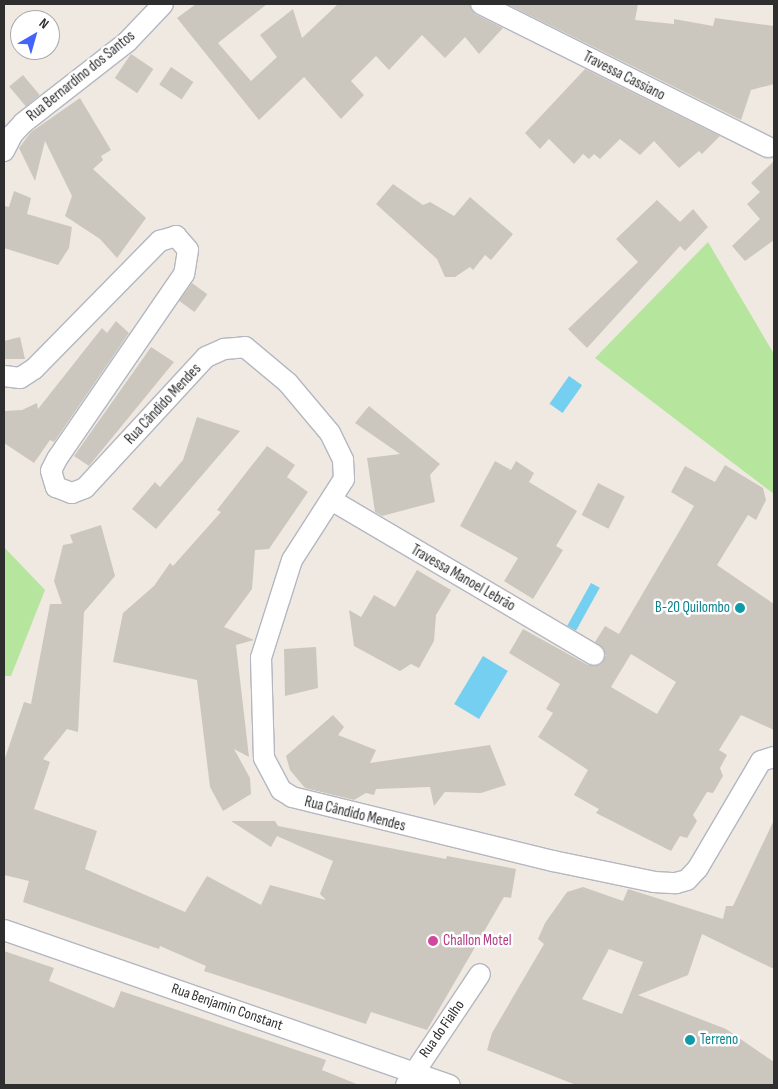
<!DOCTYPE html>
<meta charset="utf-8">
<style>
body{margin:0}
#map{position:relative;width:778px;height:1089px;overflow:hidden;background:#efe9e1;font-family:"Sofia Sans Condensed",sans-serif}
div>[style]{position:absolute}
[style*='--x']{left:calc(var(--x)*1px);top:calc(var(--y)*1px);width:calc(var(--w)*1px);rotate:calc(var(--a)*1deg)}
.green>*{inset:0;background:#b6e59e}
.water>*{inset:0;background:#75cff0;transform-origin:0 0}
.building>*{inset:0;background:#cbc7bf;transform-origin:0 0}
.roads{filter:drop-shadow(1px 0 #b4b7c1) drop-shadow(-1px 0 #b4b7c1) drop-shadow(0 1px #b4b7c1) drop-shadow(0 -1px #b4b7c1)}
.street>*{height:20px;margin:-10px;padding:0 10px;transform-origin:10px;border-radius:10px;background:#fff}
.dots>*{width:14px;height:14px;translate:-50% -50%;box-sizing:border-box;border:2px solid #fff;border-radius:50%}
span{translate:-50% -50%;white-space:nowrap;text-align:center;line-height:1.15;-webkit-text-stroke:5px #fff;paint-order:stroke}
.street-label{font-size:15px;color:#2e2e2e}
.culture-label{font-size:15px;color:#0d838f}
.right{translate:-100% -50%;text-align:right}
.left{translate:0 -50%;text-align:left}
.hotel-label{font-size:15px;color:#b23c85}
.frame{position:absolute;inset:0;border:5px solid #2e2e2e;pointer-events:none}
.north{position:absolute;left:10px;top:10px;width:50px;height:50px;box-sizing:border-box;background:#fff;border:1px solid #ababab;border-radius:50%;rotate:38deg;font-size:14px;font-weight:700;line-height:20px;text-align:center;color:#2e2e2e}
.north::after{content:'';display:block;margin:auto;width:18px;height:22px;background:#4264fb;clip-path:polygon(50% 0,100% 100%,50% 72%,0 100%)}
</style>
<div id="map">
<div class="green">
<div style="clip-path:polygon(708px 242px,774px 354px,774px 494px,595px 358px)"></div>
<div style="clip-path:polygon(4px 547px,45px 590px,11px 676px,4px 676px)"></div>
</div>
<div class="water">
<div style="left:569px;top:376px;width:16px;height:34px;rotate:35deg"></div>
<div style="left:591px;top:583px;width:10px;height:49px;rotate:29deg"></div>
<div style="left:483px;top:656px;width:29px;height:56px;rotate:31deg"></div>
</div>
<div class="building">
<div style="clip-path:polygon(196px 4px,267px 4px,218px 43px,251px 81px,277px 57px,260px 35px,293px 9px,302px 38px,338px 4px,469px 4px,475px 14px,503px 28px,479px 54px,465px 37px,445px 58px,422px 35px,389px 70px,376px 56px,351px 81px,364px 95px,341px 119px,304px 77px,259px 120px,177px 18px)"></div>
<div style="clip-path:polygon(507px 4px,638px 4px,635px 20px,674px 24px,674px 19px,713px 26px,715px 18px,774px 26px,774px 84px,751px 90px,741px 120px)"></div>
<div style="left:131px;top:54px;width:27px;height:29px;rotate:34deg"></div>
<div style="left:171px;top:67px;width:27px;height:21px;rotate:34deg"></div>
<div style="clip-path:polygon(585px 69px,720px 136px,702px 154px,699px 151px,679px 168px,654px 141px,640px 155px,620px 139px,600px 159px,594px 154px,589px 159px,583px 154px,574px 164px,549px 139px,540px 149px,525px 133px)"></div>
<div style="left:23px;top:75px;width:26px;height:18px;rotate:50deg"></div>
<div style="clip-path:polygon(80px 98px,111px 150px,101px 156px,103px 160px,93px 169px,146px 218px,117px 258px,100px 239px,65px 216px,72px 196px,45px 141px,35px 181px,19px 148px,31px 132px)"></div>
<div style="clip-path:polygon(774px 161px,774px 240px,745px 261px,732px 246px,760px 219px,747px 204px,760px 192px,751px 183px)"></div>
<div style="clip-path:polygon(393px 184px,423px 205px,430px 202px,454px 216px,470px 197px,513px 234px,491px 260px,485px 255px,473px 270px,470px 267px,455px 277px,445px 277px,437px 259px,376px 204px)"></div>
<div style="clip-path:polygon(14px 191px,31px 198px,27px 214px,72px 227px,69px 248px,58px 265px,4px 248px,4px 206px,9px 207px)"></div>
<div style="clip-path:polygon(657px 200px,680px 222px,693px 209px,708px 227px,685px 251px,680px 246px,587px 348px,568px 329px,638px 262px,616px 239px)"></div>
<div style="left:192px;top:283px;width:19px;height:22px;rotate:36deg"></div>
<div style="clip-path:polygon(116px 321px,129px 333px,54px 442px,50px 440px,34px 463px,4px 443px,4px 411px,22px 410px,37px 403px,38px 409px,102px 328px,107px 333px)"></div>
<div style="clip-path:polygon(20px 337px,25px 359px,4px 359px,4px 341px)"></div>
<div style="clip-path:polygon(151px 347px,174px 362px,89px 466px,74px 456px)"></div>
<div style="clip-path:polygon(369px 406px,440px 464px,430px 475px,435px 502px,382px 516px,375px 512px,367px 458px,400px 454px,355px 423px)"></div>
<div style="clip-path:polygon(197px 417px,240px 431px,156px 529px,132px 509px,155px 482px,160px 487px,183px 460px)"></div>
<div style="clip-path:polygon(267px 446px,295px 465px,287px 477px,308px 492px,269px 549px,255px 550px,252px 589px,224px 627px,254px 640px,236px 645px,249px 757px,234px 749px,250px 778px,251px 794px,223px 811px,210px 787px,197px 680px,113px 662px,123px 613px,154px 586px,170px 563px,173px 566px,221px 512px,217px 510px)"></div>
<div style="clip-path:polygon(495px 461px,511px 470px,516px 461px,534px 473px,529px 482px,577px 511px,556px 546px,563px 550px,533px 599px,504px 581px,518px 558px,460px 526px)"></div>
<div style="clip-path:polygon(evenodd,725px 465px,763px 488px,766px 500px,756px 520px,748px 515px,717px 565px,774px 604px,774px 730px,741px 715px,719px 750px,727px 755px,720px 768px,723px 776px,713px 793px,707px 792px,693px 815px,697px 821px,687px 838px,680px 836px,671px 851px,596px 813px,599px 809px,574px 795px,588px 770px,538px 737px,553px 713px,546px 709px,560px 684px,509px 653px,523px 629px,588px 665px,600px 665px,606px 655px,595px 642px,605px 626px,619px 634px,694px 506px,671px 492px,685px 466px,715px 482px,725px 465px,631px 654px,676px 682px,657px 714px,611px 687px,631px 654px)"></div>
<div style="left:598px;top:483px;width:30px;height:36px;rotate:27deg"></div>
<div style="clip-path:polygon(101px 525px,115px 576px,84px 612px,78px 732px,67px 729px,43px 759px,50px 762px,34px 809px,97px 831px,85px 869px,185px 912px,207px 876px,261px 905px,270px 885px,326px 900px,320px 894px,333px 861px,277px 836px,271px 847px,231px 821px,275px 821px,278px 826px,446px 859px,447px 856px,516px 869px,511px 898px,504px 897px,427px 1030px,371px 1012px,366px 1024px,204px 971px,206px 966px,160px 946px,159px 949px,23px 902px,29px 881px,4px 875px,4px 761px,24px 702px,31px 704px,50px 604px,62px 604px,54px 581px,63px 545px,73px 543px,70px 535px)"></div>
<div style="clip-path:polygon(417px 570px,451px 590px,436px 615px,434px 641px,419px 668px,411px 664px,400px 671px,354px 646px,349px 610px,361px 617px,374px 595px,395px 607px)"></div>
<div style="clip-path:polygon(316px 647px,318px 688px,285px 696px,284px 649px)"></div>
<div style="clip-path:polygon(333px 715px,344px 727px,338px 735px,376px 750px,370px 763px,490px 745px,506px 785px,481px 793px,445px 792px,434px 806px,430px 787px,376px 789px,374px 795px,366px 793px,354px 800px,305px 788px,290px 770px,286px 756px)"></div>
<div style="clip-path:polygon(evenodd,774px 820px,774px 969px,702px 934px,688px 975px,638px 995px,726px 1029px,774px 1062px,774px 1085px,576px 1085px,487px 1050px,492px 1033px,544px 944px,538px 939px,545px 923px,567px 892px,583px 887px,623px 901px,628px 889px,723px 919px,726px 906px,733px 906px,774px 820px,609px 949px,643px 962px,622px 1014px,582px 999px,609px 949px)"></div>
<div style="clip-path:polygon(4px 951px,54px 968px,49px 981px,114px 1008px,121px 991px,326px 1060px,322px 1070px,359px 1085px,4px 1085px)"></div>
</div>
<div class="roads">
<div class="street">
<div style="--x:481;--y:4;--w:321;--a:26.5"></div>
<div style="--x:4;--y:151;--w:18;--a:-63"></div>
<div style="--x:12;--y:135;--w:16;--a:-47"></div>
<div style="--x:23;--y:123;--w:132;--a:-37.9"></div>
<div style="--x:127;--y:42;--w:52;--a:-46.5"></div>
<div style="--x:4;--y:376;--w:16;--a:7"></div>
<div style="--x:20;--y:378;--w:17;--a:-33"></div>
<div style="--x:34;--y:369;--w:180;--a:-45.5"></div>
<div style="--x:160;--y:241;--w:17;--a:-17"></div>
<div style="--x:176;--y:236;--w:18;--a:49"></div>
<div style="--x:188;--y:250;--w:24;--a:99"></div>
<div style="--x:184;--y:274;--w:224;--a:124.5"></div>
<div style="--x:57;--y:459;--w:13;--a:117"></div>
<div style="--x:51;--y:471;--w:17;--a:73"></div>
<div style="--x:56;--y:487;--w:17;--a:21"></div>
<div style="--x:72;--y:493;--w:14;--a:-21"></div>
<div style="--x:85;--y:488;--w:178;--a:-47.3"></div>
<div style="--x:206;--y:357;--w:20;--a:-24"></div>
<div style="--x:224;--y:349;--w:21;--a:-5"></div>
<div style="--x:245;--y:347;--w:56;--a:39.9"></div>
<div style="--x:288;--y:383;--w:65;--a:50"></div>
<div style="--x:330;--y:433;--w:30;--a:64"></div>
<div style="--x:343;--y:460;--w:19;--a:87"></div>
<div style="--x:344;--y:479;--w:96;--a:122.7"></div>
<div style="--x:292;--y:560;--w:103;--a:107.6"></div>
<div style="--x:261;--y:658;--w:100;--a:88.3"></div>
<div style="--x:264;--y:758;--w:36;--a:62"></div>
<div style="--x:281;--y:790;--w:13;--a:32"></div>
<div style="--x:292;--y:797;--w:269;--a:13.8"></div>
<div style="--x:553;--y:861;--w:103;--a:11.7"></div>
<div style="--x:654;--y:882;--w:22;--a:3"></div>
<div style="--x:676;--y:883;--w:11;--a:-15"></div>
<div style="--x:687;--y:880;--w:16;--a:-47"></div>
<div style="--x:698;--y:868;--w:124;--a:-59.5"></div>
<div style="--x:761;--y:761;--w:14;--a:-17"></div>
<div style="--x:333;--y:501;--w:303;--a:30.5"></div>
<div style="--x:4;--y:930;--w:472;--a:19.2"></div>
<div style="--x:406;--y:1085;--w:133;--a:-56.3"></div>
</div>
</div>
<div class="dots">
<div style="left:740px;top:608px;background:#0f9aa8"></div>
<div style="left:433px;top:941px;background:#d1479c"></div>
<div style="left:690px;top:1040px;background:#0f9aa8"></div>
</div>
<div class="street-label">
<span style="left:81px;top:76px;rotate:-39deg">Rua Bernardino dos Santos</span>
<span style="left:624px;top:76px;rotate:27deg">Travessa Cassiano</span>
<span style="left:163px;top:404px;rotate:-47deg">Rua Cândido Mendes</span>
<span style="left:463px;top:578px;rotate:30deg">Travessa Manoel Lebrão</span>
<span style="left:355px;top:814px;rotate:14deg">Rua Cândido Mendes</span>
<span style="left:227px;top:1007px;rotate:19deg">Rua Benjamin Constant</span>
<span style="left:442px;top:1029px;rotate:-55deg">Rua do Fialho</span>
</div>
<div class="culture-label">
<span class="right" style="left:730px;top:608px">B-20 Quilombo</span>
<span class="left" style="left:700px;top:1040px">Terreno</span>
</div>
<div class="hotel-label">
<span class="left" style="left:443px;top:941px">Challon Motel</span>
</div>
<div class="frame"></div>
<div class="north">N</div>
</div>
